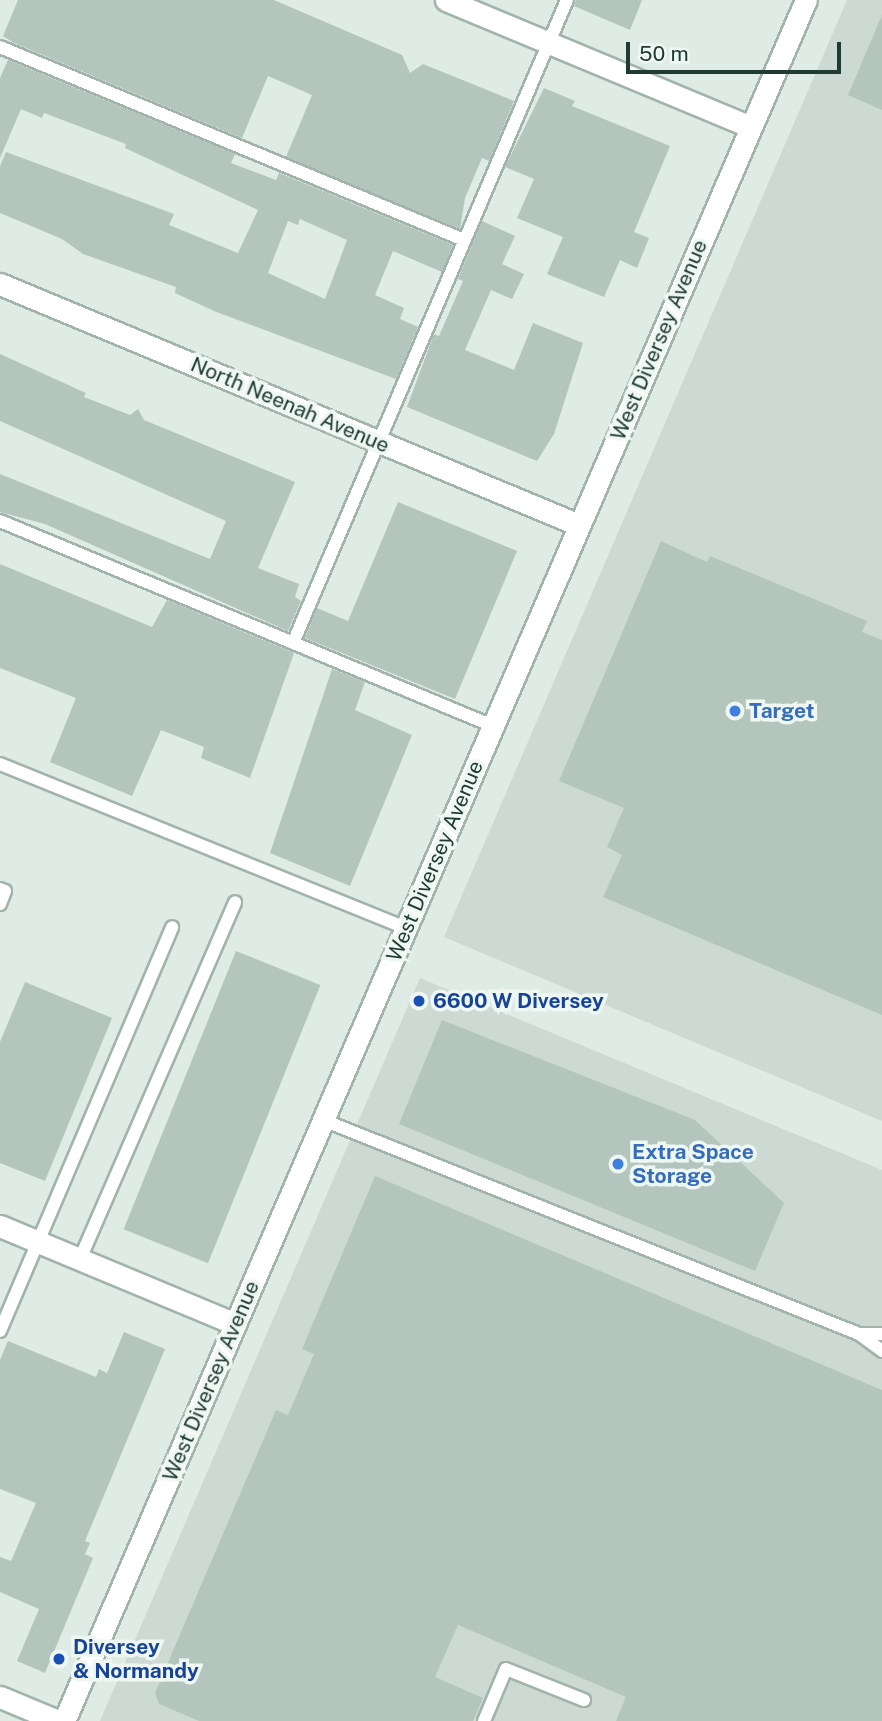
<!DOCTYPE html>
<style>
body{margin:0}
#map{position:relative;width:882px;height:1721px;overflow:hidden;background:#dfebe5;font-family:"Public Sans",sans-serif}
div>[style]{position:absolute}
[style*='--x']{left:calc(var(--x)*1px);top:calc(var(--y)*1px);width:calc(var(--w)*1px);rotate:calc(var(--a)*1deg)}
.built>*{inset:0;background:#cddad4}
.building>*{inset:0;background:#b4c5be;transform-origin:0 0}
.roads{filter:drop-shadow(2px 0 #a2b3ac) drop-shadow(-2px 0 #a2b3ac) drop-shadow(0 2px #a2b3ac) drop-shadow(0 -2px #a2b3ac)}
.service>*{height:12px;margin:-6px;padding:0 6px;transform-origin:6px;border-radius:6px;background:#fff}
.minor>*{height:21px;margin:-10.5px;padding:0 10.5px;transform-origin:10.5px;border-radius:10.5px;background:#fff}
.secondary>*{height:21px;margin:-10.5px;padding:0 10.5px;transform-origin:10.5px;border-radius:10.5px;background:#fff}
.dots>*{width:19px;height:19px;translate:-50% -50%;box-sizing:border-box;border:4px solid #eff7f3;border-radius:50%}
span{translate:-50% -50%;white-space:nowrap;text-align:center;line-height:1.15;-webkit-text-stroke:7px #eff7f3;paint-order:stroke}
.street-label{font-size:21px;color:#203b33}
.shop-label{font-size:21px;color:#366cbe;font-weight:700}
.left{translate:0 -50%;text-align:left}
.transit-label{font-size:21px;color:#164399;font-weight:700}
.scale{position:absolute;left:626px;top:42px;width:215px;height:32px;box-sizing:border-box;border:4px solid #203b33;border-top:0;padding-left:9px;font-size:21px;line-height:24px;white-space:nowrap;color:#203b33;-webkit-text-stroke:5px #eff7f3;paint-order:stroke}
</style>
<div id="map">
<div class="built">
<div style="clip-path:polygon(847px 0,882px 0,882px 1121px,444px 937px)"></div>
<div style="clip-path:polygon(420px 978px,882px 1170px,882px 1721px,100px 1721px)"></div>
</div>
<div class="building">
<div style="clip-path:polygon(18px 0,274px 0,402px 55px,410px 73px,423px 64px,514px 101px,489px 161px,482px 158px,465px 198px,460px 229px,286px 157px,312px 95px,268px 76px,242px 138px,14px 43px,3px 36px)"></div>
<div style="clip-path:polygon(576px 0,642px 0,630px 30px,574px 6px)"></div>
<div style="clip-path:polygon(882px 15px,882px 110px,848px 95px)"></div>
<div style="clip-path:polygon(evenodd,8px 60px,235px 154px,231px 163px,276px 180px,279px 173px,453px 245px,442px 272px,393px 251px,375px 295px,404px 308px,400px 319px,418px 327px,396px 379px,214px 311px,175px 293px,176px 287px,83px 254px,62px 239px,0 213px,0 166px,6px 152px,174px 214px,169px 225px,238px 253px,258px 210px,125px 148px,126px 144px,44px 113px,42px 118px,21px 109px,0 158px,0 78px,8px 60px,300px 219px,347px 240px,325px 299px,268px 273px,288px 221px,298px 225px,300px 219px)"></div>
<div style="clip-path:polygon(544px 88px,575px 101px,572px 106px,670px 146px,634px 232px,649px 238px,637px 268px,620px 260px,604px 297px,547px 274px,563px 237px,517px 218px,534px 179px,505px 167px)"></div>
<div style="clip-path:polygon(482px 221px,515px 236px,502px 264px,524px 274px,512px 299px,491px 290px,465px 350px,514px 370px,533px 323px,583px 343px,554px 434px,537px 461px,407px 407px,434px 334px,439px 336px,463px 281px,458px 279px)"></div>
<div style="clip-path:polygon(0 354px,86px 393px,84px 397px,130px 415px,138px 409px,144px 420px,295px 482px,258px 568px,299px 584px,295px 597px,301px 601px,288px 631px,45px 524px,0 512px,0 474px,210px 559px,226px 521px,0 421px)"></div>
<div style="clip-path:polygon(398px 502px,517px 551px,455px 699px,305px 638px,317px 608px,348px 621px)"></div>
<div style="clip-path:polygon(661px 541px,707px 562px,710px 556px,867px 621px,862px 632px,882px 640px,882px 1015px,603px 897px,622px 855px,607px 847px,624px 808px,559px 781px)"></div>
<div style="clip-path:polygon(0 564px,152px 627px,167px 600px,294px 653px,250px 778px,201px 758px,204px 747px,161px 730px,132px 796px,50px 762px,76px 698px,0 668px)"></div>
<div style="clip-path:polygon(332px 669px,365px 682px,355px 710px,412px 735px,350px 886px,270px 853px)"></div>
<div style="left:236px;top:951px;width:91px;height:300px;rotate:22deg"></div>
<div style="clip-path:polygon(25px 982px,112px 1018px,45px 1181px,0 1163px,0 1042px)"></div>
<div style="clip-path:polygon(442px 1020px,695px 1120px,784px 1203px,755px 1271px,399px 1124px)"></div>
<div style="clip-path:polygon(375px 1176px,882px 1390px,882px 1721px,616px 1721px,626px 1697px,458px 1625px,435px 1677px,483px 1698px,473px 1721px,199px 1721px,159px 1704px,155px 1693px,276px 1410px,288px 1415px,314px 1354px,302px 1349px)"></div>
<div style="clip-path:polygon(124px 1332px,165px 1349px,85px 1541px,90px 1543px,85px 1554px,93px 1558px,45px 1673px,17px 1661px,39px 1609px,0 1592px,0 1557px,11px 1561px,36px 1503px,0 1489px,0 1360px,8px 1341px,96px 1377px,99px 1369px,107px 1373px)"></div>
</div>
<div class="roads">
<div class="service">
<div style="--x:0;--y:47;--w:503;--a:22.58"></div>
<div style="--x:0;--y:521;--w:534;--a:22.58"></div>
<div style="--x:293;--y:643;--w:699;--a:-66.92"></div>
<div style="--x:0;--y:764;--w:438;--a:22"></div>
<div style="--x:0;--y:889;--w:5;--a:22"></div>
<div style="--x:5;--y:891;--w:14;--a:111"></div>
<div style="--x:323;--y:1120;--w:577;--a:21.76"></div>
<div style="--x:859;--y:1334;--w:29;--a:36"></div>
<div style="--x:80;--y:1259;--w:389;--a:-66.5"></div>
<div style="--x:0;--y:1331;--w:439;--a:-66.9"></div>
<div style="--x:859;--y:1334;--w:23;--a:0"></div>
<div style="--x:484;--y:1721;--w:56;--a:-67.1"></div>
<div style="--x:506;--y:1669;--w:84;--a:21.7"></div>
</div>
<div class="minor">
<div style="--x:446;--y:0;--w:330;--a:22.6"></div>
<div style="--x:0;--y:284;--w:627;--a:22.6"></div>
<div style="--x:0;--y:1226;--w:255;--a:22.6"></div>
<div style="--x:0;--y:1697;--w:63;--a:22.5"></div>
</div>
<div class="secondary">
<div style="--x:64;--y:1721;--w:1874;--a:-66.68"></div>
</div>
</div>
<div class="dots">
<div style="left:735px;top:711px;background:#3f7fe0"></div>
<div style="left:419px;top:1001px;background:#1a4fb4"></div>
<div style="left:618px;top:1164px;background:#3f7fe0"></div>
<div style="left:59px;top:1659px;background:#1a4fb4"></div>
</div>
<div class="street-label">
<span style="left:659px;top:340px;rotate:-67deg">West Diversey Avenue</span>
<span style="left:290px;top:405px;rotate:23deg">North Neenah Avenue</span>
<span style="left:435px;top:861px;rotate:-67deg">West Diversey Avenue</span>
<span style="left:211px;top:1381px;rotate:-67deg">West Diversey Avenue</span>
</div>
<div class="shop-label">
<span class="left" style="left:749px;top:711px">Target</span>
<span class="left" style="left:632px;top:1164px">Extra Space<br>Storage</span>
</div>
<div class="transit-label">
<span class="left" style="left:433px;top:1001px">6600 W Diversey</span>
<span class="left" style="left:73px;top:1659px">Diversey<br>&amp; Normandy</span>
</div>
<div class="scale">50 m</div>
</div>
